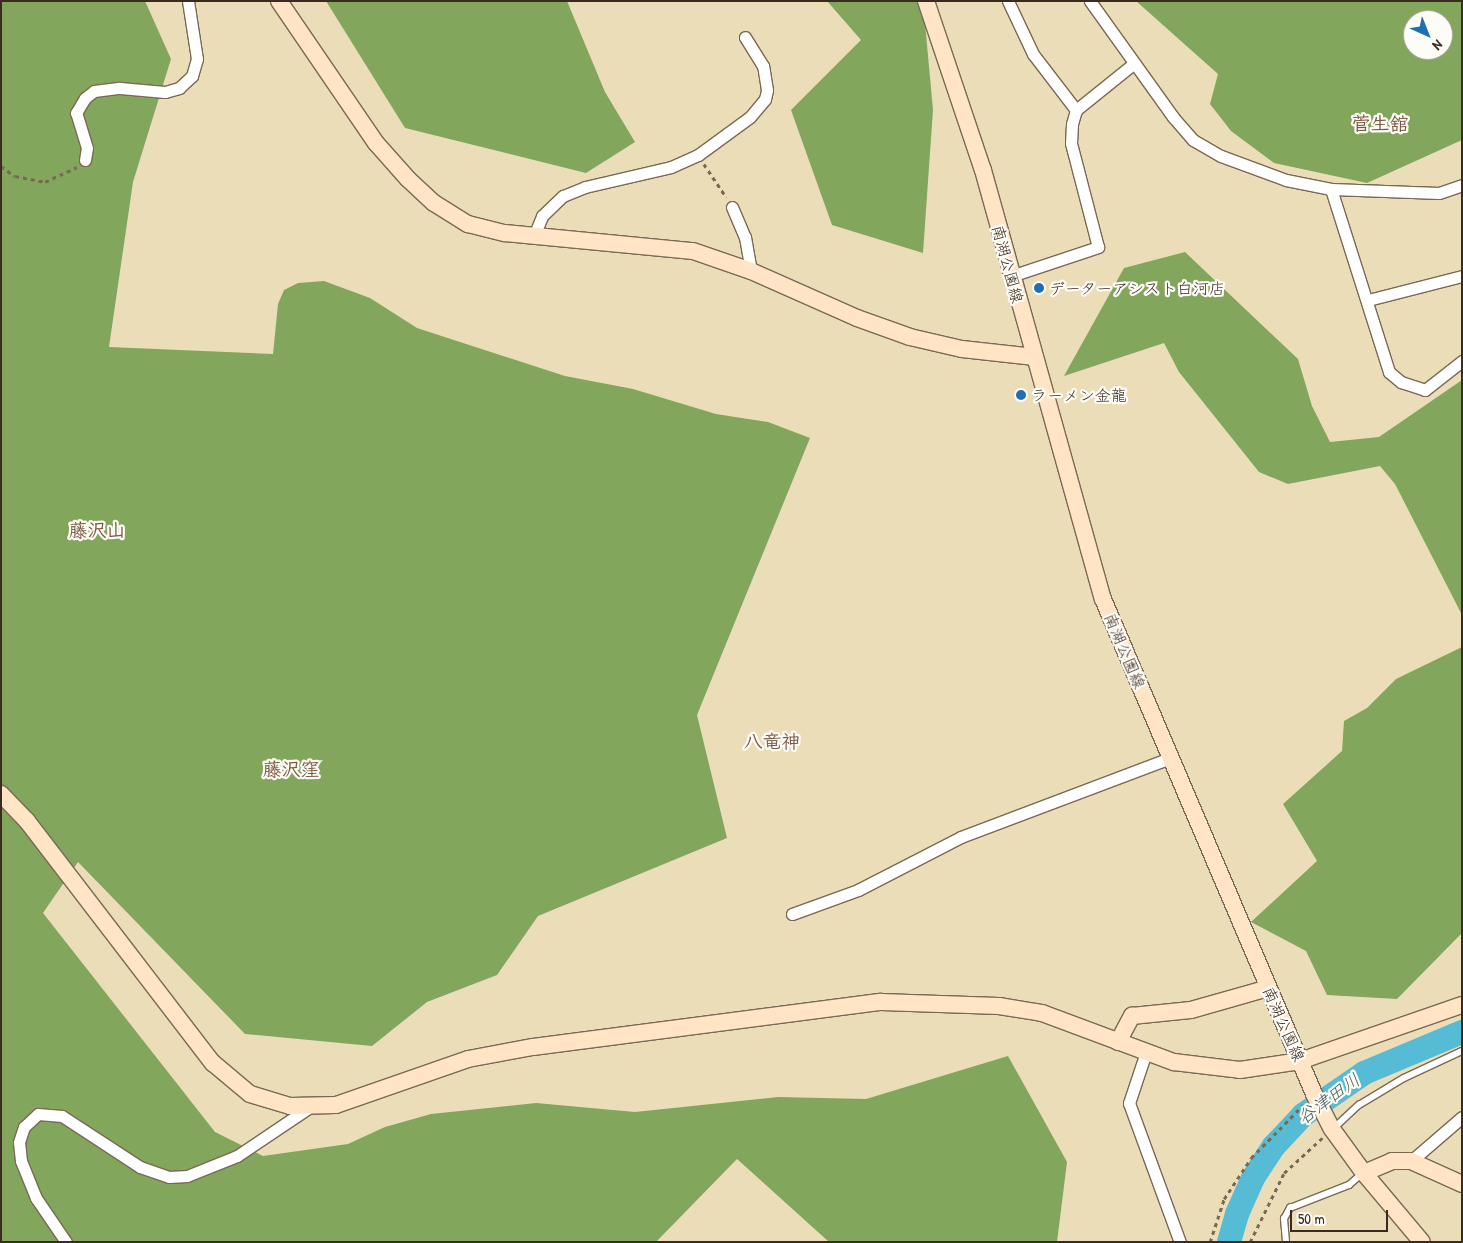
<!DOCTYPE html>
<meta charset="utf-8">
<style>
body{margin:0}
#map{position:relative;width:1463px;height:1243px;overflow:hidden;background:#ecddb9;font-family:"Patrick Hand","Klee One",sans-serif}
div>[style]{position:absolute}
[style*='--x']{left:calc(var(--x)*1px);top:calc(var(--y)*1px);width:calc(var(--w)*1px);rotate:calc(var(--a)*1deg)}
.forest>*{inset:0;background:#82a65c}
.river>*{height:24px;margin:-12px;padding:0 12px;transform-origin:12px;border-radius:12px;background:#56bbd4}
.path>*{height:2.5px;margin-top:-1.25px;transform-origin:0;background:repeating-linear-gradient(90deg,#796954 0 4px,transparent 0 8px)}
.roads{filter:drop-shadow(1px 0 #796954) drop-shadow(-1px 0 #796954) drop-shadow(0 1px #796954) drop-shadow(0 -1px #796954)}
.lane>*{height:5.5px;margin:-2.75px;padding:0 2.75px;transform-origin:2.75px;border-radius:2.75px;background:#fff}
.street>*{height:11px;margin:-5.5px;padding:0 5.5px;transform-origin:5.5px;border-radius:5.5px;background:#fff}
.secondary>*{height:16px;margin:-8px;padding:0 8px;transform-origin:8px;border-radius:8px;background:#ffe4c6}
.dots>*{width:14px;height:14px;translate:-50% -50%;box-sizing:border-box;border:2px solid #fdfcf7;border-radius:50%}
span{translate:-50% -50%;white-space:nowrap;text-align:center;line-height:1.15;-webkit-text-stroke:4.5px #fdfcf7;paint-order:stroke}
.street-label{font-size:16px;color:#3b2a1e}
.poi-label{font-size:16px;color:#3b2a1e}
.left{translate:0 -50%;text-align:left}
.water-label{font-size:18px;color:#445d5e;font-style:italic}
.quarter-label{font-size:19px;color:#7a5942;font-weight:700}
.frame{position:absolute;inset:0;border:2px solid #3b2a1e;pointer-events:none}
.north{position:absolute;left:1403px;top:10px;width:50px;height:50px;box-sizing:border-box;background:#fdfcf7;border:1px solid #afa8a0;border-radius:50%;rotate:136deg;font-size:14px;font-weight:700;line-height:20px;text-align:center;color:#3b2a1e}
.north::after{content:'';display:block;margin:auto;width:18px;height:22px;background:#1f6fb2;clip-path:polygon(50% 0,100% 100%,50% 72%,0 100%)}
.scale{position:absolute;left:1290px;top:1210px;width:98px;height:22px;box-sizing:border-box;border:2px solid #3b2a1e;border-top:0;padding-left:6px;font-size:15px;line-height:18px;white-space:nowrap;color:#3b2a1e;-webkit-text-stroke:4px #fdfcf7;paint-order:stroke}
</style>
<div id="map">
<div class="forest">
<div style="clip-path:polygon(1px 1px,145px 1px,171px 59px,133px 182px,109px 347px,273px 354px,278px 304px,284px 290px,298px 283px,324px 281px,370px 298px,417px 328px,565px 376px,633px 389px,716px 414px,768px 422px,810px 438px,697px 715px,727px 838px,538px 916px,497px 975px,427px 1002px,372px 1046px,245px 1034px,78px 862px,43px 913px,215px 1132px,263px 1156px,348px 1144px,385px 1127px,431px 1114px,536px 1103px,635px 1112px,778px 1097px,866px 1099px,1008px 1056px,1067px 1162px,1057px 1242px,829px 1242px,737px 1159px,656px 1242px,1px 1242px)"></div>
<div style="clip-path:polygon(326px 1px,567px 1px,605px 92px,635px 142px,586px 173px,405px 128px)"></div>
<div style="clip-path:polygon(827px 1px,923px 1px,933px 110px,923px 253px,832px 225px,791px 110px,861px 40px)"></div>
<div style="clip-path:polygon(evenodd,1136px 1px,1462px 1px,1462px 140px,1367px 183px,1274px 163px,1231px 131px,1210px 104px,1218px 74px,1136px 1px,1413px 20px,1443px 20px,1443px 50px,1413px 50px,1413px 20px)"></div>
<div style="clip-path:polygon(1185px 252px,1298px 359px,1312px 406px,1330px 442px,1379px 437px,1462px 380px,1462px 615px,1395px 484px,1380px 466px,1288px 484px,1259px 472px,1179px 372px,1164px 343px,1064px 376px,1124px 268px)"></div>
<div style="clip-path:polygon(1462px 647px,1462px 933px,1397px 999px,1327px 995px,1306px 951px,1251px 922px,1317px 861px,1283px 804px,1342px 751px,1344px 721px,1367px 708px,1396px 679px)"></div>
</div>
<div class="river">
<div style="--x:1229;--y:1242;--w:29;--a:-74"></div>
<div style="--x:1237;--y:1214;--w:39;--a:-66"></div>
<div style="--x:1253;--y:1178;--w:38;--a:-57"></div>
<div style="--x:1274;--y:1146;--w:42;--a:-46.9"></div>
<div style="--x:1303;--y:1115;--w:74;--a:-34.5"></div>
<div style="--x:1364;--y:1073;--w:106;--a:-22.7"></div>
</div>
<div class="path">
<div style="--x:704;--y:164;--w:40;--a:56"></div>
<div style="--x:1;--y:166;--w:17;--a:36"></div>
<div style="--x:15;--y:176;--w:31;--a:11"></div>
<div style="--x:45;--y:182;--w:35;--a:-25"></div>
<div style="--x:1210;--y:1242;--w:45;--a:-72"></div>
<div style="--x:1224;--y:1199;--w:49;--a:-56.6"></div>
<div style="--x:1251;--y:1158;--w:74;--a:-45.5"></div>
<div style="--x:1250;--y:1242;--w:77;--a:-63.8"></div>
<div style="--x:1284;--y:1173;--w:52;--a:-42.6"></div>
</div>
<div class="roads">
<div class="lane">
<div style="--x:1334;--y:1128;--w:34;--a:-43"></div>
<div style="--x:1359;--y:1105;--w:52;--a:-31"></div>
<div style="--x:1404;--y:1078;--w:64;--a:-25"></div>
<div style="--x:1286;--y:1242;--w:23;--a:-95"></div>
<div style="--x:1284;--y:1219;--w:13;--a:-61"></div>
<div style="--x:1290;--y:1208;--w:63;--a:-21.3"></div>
<div style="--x:1349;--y:1185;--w:18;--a:-41"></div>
</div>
<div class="street">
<div style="--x:1008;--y:1;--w:59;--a:64.7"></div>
<div style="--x:1033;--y:54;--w:71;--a:52.5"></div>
<div style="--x:1090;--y:1;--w:143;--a:54.4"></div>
<div style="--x:1173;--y:117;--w:30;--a:49"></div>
<div style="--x:1193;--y:140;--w:32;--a:30"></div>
<div style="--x:1221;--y:156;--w:69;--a:20.3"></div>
<div style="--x:1286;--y:180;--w:46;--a:11.3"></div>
<div style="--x:1331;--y:189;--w:108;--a:2.1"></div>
<div style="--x:1439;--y:193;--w:24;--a:-19"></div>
<div style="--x:85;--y:160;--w:12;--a:-81"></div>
<div style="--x:87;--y:148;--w:37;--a:-107"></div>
<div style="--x:76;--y:113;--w:17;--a:-59"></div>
<div style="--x:85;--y:98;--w:11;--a:-38"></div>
<div style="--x:94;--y:91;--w:26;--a:-7"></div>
<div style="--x:120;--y:88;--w:45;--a:5.1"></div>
<div style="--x:165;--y:92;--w:15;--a:-16"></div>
<div style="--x:179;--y:88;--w:18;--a:-43"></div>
<div style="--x:192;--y:76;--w:18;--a:-74"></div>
<div style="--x:197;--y:59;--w:59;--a:-98.8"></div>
<div style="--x:1331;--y:189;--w:192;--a:72.4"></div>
<div style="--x:1389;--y:372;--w:16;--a:40"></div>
<div style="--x:1401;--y:382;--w:25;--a:18"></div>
<div style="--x:1425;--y:390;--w:47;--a:-38.1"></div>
<div style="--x:732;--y:207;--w:33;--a:67"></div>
<div style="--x:745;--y:237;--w:35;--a:80"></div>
<div style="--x:534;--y:236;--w:22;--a:-68"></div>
<div style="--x:542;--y:216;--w:29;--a:-44"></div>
<div style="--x:563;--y:196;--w:24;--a:-22"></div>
<div style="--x:585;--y:187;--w:88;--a:-13.1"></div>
<div style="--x:671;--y:167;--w:30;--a:-24"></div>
<div style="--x:698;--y:155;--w:64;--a:-36.2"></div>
<div style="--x:750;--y:117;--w:23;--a:-50"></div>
<div style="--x:765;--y:99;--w:9;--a:-77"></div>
<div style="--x:767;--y:90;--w:24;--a:-99"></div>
<div style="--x:763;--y:66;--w:34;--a:-122"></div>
<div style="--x:1011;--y:276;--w:92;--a:-18.4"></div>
<div style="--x:1098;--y:247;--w:107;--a:-104.6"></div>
<div style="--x:1071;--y:143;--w:19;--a:-87"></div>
<div style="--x:1072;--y:124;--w:15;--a:-74"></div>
<div style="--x:1076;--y:110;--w:73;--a:-38.9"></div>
<div style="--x:1368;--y:300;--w:97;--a:-14.3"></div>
<div style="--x:792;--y:914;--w:70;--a:-20"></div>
<div style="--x:858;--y:890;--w:116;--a:-27.2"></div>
<div style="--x:961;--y:837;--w:223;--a:-20.7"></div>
<div style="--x:1146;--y:1052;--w:54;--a:108.4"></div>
<div style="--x:1129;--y:1103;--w:148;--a:69.9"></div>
<div style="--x:1411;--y:1161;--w:67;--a:-40.8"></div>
<div style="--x:66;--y:1242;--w:53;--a:-124.3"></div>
<div style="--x:36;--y:1198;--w:40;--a:-112"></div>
<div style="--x:21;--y:1161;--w:19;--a:-96"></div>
<div style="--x:19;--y:1142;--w:16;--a:-72"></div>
<div style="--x:24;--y:1127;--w:19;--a:-43"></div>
<div style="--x:38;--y:1114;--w:24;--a:5"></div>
<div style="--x:62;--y:1116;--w:93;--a:33.2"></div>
<div style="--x:140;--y:1167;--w:31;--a:19"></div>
<div style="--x:169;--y:1177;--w:18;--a:-3"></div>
<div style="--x:187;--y:1176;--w:54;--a:-21.8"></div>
<div style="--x:237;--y:1156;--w:88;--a:-33.9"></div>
</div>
<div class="secondary">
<div style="--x:279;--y:1;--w:172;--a:55.7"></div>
<div style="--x:376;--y:143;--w:48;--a:48.4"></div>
<div style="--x:408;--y:179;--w:35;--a:43"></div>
<div style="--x:434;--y:203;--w:40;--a:32"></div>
<div style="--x:468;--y:224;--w:38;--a:14"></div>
<div style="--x:505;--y:233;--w:189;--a:5.5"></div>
<div style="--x:693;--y:251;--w:61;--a:19"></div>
<div style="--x:751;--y:271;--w:116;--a:23.9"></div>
<div style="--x:857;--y:318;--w:56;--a:19.7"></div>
<div style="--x:910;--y:337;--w:53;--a:13"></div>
<div style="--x:962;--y:349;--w:73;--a:6.3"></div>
<div style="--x:926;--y:1;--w:178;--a:71.4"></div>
<div style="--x:983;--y:170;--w:445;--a:74.4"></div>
<div style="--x:1103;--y:599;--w:538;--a:66.91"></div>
<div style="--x:1314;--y:1094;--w:39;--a:63"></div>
<div style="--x:1332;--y:1129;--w:54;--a:54"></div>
<div style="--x:1364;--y:1173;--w:90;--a:50"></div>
<div style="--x:1;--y:794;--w:37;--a:46"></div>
<div style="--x:27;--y:821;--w:305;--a:52.5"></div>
<div style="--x:213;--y:1063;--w:48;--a:40"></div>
<div style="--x:250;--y:1094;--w:42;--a:16.7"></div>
<div style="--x:290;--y:1106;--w:46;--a:-1.2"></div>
<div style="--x:336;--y:1105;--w:140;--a:-19.2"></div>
<div style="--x:468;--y:1059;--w:66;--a:-10.5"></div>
<div style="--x:533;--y:1047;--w:351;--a:-7.4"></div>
<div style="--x:881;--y:1002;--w:118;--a:1.9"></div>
<div style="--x:999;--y:1006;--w:44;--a:9.2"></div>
<div style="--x:1042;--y:1013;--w:141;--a:20.4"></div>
<div style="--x:1174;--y:1062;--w:66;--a:6.9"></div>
<div style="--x:1240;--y:1070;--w:61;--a:-8.5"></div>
<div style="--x:1300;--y:1061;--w:171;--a:-19.1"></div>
<div style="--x:1118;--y:1042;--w:30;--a:-62"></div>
<div style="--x:1132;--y:1016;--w:59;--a:-5.8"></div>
<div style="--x:1191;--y:1010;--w:80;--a:-15.9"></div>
<div style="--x:1364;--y:1173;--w:30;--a:-23"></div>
<div style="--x:1392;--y:1161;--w:19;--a:0"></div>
<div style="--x:1411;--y:1161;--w:56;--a:24.3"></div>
</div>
</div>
<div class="dots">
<div style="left:1039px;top:288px;background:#1f6fb2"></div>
<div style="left:1021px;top:395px;background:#1f6fb2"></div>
</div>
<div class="street-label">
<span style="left:1008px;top:264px;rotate:75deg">南湖公園線</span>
<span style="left:1125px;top:651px;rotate:67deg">南湖公園線</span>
<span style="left:1284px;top:1024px;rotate:66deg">南湖公園線</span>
</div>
<div class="poi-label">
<span class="left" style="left:1049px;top:288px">データーアシスト白河店</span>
<span class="left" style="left:1031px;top:395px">ラーメン金龍</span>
</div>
<div class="water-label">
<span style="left:1329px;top:1099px;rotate:-36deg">谷津田川</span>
</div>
<div class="quarter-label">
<span style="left:1380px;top:124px">菅生舘</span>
<span style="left:97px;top:531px">藤沢山</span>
<span style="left:772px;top:742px">八竜神</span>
<span style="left:291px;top:770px">藤沢窪</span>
</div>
<div class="frame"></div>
<div class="north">N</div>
<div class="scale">50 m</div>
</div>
